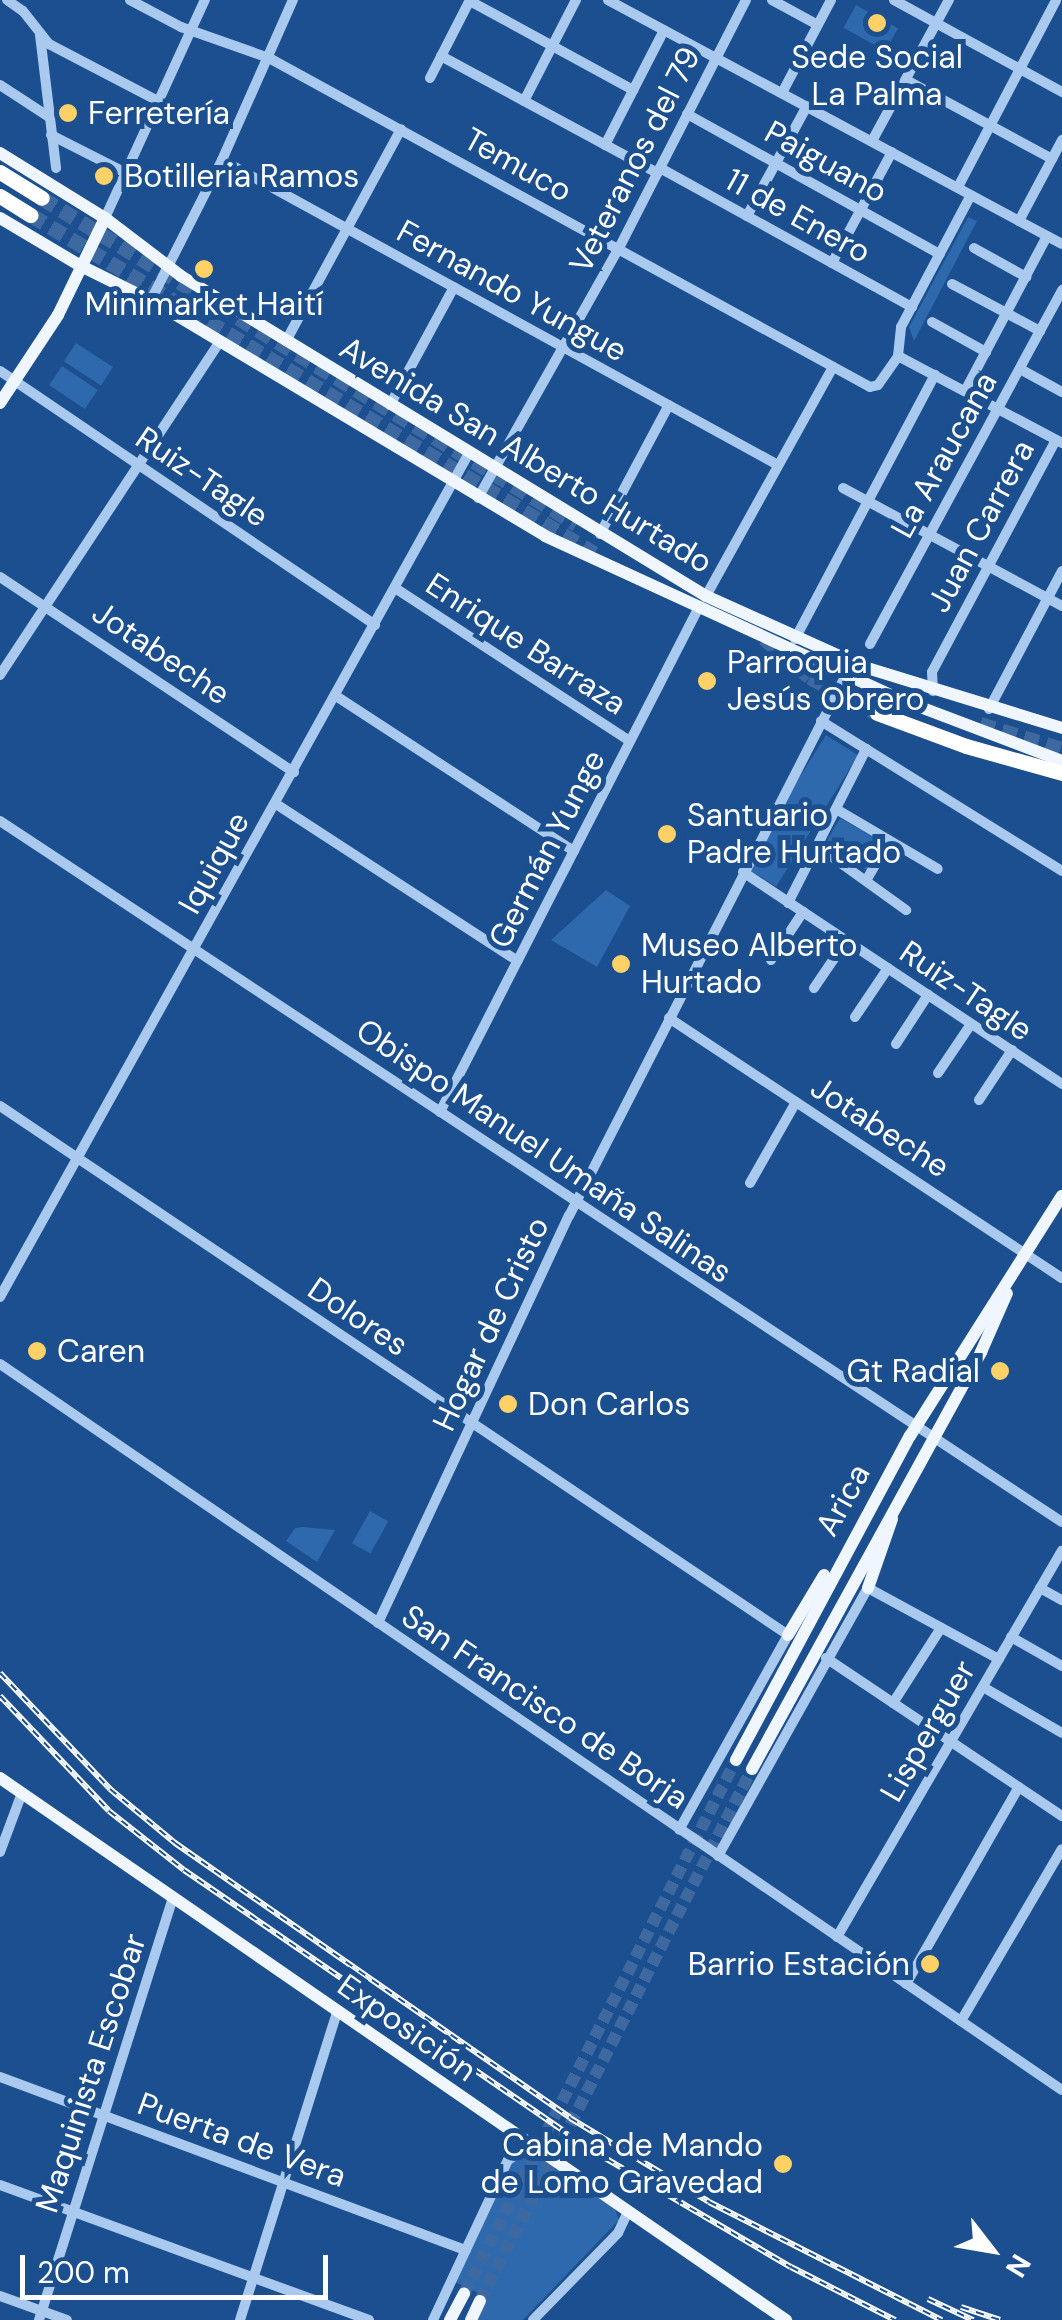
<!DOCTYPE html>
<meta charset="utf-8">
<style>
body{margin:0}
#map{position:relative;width:1062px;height:2320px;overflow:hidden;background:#1b4f8f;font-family:"DM Sans",sans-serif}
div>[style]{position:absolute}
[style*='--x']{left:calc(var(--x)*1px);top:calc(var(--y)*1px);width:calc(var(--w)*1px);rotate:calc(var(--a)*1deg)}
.green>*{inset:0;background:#2e69ad;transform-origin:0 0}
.major-tunnel>*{height:12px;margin-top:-6px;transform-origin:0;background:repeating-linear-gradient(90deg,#3d69a0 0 12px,transparent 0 18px)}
.highway-tunnel>*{height:15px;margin-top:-7.5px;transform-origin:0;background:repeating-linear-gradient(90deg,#3d69a0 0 15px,transparent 0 23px)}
.minor>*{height:10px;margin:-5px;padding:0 5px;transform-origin:5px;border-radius:5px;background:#a9c9ee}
.major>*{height:12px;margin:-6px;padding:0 6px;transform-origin:6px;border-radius:6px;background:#f0f6ff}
.highway>*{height:15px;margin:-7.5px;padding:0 7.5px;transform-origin:7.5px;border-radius:7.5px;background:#fff}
.rail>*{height:6px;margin-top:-3px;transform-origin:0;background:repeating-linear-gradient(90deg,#1b4f8f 0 8px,#fff 0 16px);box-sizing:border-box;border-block:2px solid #fff}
.dots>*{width:28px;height:28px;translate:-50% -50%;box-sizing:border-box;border:5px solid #1b4f8f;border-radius:50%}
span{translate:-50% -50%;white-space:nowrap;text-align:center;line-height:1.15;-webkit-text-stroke:10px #1b4f8f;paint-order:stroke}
.poi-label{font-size:32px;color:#fff}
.left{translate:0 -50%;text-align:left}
.right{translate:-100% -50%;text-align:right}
.street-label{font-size:32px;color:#fff}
.north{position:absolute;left:942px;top:2200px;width:100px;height:100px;-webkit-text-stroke:8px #1b4f8f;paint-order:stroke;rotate:121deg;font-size:28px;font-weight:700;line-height:40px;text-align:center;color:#fff}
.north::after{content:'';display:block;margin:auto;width:35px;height:45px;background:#fff;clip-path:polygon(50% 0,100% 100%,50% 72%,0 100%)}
.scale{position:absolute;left:20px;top:2255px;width:308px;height:45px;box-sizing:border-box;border:5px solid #fff;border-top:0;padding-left:12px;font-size:30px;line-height:35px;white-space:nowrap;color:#fff;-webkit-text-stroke:8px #1b4f8f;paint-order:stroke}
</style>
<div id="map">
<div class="green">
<div style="left:856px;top:5px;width:48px;height:26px;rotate:29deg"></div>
<div style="clip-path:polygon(968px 217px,977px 221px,914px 341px,909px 327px)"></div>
<div style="left:76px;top:343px;width:44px;height:22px;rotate:33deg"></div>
<div style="left:62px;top:366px;width:43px;height:23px;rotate:34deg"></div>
<div style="left:826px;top:735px;width:38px;height:155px;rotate:32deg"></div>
<div style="left:840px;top:818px;width:51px;height:32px;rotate:30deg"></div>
<div style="clip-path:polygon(606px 890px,630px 906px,597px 967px,551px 940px)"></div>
<div style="left:370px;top:1511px;width:21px;height:37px;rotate:29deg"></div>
<div style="clip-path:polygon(303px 1527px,335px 1530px,317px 1562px,286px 1541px,295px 1528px)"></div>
<div style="clip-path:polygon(530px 2152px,615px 2209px,619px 2220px,523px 2320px,476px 2320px,487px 2297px,455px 2282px,513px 2157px)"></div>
</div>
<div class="major-tunnel">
<div style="--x:464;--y:2294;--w:599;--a:-63.01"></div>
<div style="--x:480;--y:2301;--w:598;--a:-62.92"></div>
</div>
<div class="highway-tunnel">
<div style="--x:42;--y:198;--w:626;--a:31.36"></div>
<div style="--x:31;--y:215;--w:657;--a:30.98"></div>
<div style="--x:764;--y:638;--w:60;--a:40.3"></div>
<div style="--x:810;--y:677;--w:76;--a:28.2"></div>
<div style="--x:980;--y:724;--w:86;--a:17"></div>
</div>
<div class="minor">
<div style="--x:7;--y:0;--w:19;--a:35"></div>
<div style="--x:23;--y:11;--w:42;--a:51.8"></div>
<div style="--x:49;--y:44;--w:125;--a:27.6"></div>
<div style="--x:130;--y:0;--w:58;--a:27.9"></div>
<div style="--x:181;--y:27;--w:93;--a:19.4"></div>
<div style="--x:269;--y:58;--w:685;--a:28.7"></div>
<div style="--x:870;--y:387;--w:8;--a:-14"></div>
<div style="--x:878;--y:385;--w:35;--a:-55"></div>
<div style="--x:898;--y:356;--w:29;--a:-84"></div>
<div style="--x:901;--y:327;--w:149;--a:-62.1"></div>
<div style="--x:608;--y:0;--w:515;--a:28.26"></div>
<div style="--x:772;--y:0;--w:52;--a:28.5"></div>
<div style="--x:894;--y:0;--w:192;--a:28.7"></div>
<div style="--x:470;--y:1;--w:186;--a:28.6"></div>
<div style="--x:40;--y:35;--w:134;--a:83.1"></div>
<div style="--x:441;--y:56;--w:246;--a:28.4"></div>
<div style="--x:430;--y:78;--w:88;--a:-62.9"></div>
<div style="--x:906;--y:80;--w:166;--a:28.4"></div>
<div style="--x:0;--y:85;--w:59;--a:33.1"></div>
<div style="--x:782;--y:93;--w:105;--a:-62.2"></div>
<div style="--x:524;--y:101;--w:114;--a:-62.8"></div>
<div style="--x:687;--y:114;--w:289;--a:29"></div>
<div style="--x:51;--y:135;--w:84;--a:26.9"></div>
<div style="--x:872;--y:141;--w:161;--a:-61.4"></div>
<div style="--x:605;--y:145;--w:129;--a:-62.8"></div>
<div style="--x:222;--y:160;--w:634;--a:28.75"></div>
<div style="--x:660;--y:168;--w:288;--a:28.9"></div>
<div style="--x:958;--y:187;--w:211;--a:-62.3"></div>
<div style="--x:747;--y:216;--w:125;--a:-61.4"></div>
<div style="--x:105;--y:218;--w:240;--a:-65.4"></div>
<div style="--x:1019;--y:221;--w:92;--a:-62"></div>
<div style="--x:974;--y:248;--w:60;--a:29.1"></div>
<div style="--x:832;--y:263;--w:126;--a:-61.6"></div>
<div style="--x:952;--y:284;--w:100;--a:28.1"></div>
<div style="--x:151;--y:300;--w:157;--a:-63.1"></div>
<div style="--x:222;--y:160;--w:175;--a:-66.1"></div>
<div style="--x:932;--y:322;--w:62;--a:29.1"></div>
<div style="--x:286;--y:341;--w:241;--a:-61.5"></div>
<div style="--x:898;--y:356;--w:186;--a:27.9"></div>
<div style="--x:1020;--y:369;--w:48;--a:28.7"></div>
<div style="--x:0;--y:371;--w:453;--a:34.1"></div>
<div style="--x:965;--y:391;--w:175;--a:-62.1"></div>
<div style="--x:390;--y:405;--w:134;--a:-61.5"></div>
<div style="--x:843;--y:488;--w:249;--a:28.3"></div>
<div style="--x:478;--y:498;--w:285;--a:-60.6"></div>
<div style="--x:618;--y:250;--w:281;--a:-62.9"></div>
<div style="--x:600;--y:534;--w:146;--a:-61.9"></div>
<div style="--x:0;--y:577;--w:353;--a:33.6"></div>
<div style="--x:395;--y:588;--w:280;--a:33.1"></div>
<div style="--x:706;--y:596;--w:262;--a:-61"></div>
<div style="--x:795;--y:639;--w:299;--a:-62.1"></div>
<div style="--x:870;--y:644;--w:403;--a:-61.5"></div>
<div style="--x:0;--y:675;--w:400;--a:-56.6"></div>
<div style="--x:933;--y:691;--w:19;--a:-93"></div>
<div style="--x:932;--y:672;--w:263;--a:-61.9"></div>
<div style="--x:336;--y:696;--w:284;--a:33.1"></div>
<div style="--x:989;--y:709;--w:156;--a:-62.1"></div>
<div style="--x:821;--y:721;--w:284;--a:31.9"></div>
<div style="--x:276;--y:804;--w:288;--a:33"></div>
<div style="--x:836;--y:809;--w:118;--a:30.5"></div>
<div style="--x:0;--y:821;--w:1272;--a:33.43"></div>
<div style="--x:817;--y:846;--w:110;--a:35.7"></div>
<div style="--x:743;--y:872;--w:383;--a:33.6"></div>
<div style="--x:867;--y:879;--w:44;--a:-59.9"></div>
<div style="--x:788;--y:903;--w:173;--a:-63.1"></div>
<div style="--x:771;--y:960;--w:58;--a:-56.3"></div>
<div style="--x:814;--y:988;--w:57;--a:-55.8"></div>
<div style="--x:855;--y:1017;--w:59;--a:-56"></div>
<div style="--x:669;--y:1018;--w:471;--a:33.5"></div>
<div style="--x:896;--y:1044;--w:59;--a:-56.9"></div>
<div style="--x:938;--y:1073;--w:59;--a:-56"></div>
<div style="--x:979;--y:1100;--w:60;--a:-56.6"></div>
<div style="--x:0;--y:1106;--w:949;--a:33.87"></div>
<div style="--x:788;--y:1635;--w:223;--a:119.2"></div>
<div style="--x:440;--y:1112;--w:565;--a:-62.85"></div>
<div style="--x:750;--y:1183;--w:93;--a:-60.4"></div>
<div style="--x:0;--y:1297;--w:966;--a:-60.94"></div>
<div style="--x:0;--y:1364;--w:1286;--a:34.36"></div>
<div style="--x:1040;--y:1588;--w:25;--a:29"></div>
<div style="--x:378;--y:1623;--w:450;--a:-64.9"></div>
<div style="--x:569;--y:1216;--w:608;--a:-62.89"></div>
<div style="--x:1011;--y:1637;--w:59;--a:29.6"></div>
<div style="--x:826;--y:1658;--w:284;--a:33.8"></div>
<div style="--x:983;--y:1687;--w:91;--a:30.2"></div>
<div style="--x:893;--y:1703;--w:89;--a:-57.4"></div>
<div style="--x:0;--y:1852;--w:63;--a:-69.6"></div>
<div style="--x:718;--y:1856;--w:307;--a:-60.8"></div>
<div style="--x:868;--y:1588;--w:149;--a:28.5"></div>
<div style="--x:837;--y:1937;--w:447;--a:-59.8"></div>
<div style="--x:906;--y:1984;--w:227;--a:-60.2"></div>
<div style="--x:961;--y:2021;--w:199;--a:-59.6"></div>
<div style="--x:0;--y:2077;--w:497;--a:20.4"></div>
<div style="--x:0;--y:2185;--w:393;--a:20.1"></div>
<div style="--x:0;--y:2296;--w:71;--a:19.7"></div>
<div style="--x:39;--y:2320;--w:444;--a:-72.4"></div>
<div style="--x:240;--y:2320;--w:322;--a:-72.5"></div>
<div style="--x:433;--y:2320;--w:177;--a:-64.9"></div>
<div style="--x:508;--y:2160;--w:25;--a:-34"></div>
<div style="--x:533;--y:2320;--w:122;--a:-45.7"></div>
<div style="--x:618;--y:2233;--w:23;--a:-65"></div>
</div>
<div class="major">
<div style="--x:0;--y:153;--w:123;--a:31.8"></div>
<div style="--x:105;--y:218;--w:96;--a:37.3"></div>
<div style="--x:181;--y:276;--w:615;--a:31.36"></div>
<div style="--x:706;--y:596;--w:173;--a:24.2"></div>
<div style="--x:864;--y:667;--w:207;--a:17.1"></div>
<div style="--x:0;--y:218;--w:94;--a:30.7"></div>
<div style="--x:81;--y:266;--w:86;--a:26.3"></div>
<div style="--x:158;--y:304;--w:451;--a:30.9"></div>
<div style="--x:545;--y:536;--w:390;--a:24.7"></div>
<div style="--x:899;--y:699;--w:174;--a:20.8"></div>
<div style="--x:0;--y:403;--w:105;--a:-56.6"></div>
<div style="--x:58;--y:315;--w:108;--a:-64.1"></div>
<div style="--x:868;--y:1588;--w:73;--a:-70.8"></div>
<div style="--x:788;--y:1635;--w:70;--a:-59"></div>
<div style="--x:736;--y:1760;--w:368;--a:-61.8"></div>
<div style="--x:910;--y:1436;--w:284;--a:-57.7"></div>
<div style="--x:752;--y:1769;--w:476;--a:-61.2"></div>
<div style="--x:981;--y:1352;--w:64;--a:-66.2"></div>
<div style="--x:0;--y:1778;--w:955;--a:34.59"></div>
<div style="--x:450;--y:2320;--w:30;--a:-62"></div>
<div style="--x:471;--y:2320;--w:21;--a:-65"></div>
</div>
<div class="highway">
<div style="--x:0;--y:172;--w:49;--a:31.8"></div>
<div style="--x:0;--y:196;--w:36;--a:32"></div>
<div style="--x:877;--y:713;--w:95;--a:20.3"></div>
<div style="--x:966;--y:746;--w:100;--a:15.7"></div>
</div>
<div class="rail">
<div style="--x:0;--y:1673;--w:160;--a:46.5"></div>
<div style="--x:110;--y:1789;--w:85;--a:39.7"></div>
<div style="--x:175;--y:1843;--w:481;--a:34.8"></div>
<div style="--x:570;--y:2118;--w:162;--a:31.1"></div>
<div style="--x:709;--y:2202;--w:261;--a:26.9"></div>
<div style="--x:0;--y:1696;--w:158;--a:46.5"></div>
<div style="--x:109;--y:1811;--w:95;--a:38.2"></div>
<div style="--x:184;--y:1870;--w:496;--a:34.5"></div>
<div style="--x:593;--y:2151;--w:229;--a:30.4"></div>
<div style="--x:791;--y:2267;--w:117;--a:27"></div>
<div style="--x:928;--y:2299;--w:50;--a:25"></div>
<div style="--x:961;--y:2307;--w:41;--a:18.4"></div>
</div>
<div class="dots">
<div style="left:877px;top:23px;background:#ffd166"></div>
<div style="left:68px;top:113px;background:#ffd166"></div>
<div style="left:104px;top:176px;background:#ffd166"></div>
<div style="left:204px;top:269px;background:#ffd166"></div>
<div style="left:707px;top:681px;background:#ffd166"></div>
<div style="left:667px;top:834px;background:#ffd166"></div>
<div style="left:621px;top:964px;background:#ffd166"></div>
<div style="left:37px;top:1351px;background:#ffd166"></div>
<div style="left:1000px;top:1371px;background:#ffd166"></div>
<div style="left:508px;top:1404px;background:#ffd166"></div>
<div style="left:930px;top:1964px;background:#ffd166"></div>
<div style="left:783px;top:2164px;background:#ffd166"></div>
</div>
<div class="poi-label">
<span style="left:877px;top:76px">Sede Social<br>La Palma</span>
<span class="left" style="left:88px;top:113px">Ferretería</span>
<span class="left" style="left:124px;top:176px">Botilleria Ramos</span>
<span style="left:204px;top:304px">Minimarket Haití</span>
<span class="left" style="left:727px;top:681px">Parroquia<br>Jesús Obrero</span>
<span class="left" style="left:687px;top:834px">Santuario<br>Padre Hurtado</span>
<span class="left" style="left:641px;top:964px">Museo Alberto<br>Hurtado</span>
<span class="left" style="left:57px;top:1351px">Caren</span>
<span class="right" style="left:980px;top:1371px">Gt Radial</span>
<span class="left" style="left:528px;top:1404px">Don Carlos</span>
<span class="right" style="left:910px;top:1964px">Barrio Estación</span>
<span class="right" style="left:763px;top:2164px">Cabina de Mando<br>de Lomo Gravedad</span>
</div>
<div class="street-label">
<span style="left:635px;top:160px;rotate:-63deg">Veteranos del 79</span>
<span style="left:826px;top:162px;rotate:29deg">Paiguano</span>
<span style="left:518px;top:165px;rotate:29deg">Temuco</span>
<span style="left:798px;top:216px;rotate:29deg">11 de Enero</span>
<span style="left:512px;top:291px;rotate:29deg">Fernando Yungue</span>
<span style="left:526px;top:455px;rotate:31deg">Avenida San Alberto Hurtado</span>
<span style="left:944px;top:455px;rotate:-61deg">La Araucana</span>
<span style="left:202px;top:477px;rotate:34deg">Ruiz-Tagle</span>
<span style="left:981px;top:526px;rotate:-62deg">Juan Carrera</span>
<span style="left:526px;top:644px;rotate:33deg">Enrique Barraza</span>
<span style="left:161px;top:653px;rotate:34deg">Jotabeche</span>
<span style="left:547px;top:849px;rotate:-63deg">Germán Yunge</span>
<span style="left:214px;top:863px;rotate:-61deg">Iquique</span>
<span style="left:966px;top:991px;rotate:34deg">Ruiz-Tagle</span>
<span style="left:880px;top:1127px;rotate:33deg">Jotabeche</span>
<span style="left:544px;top:1151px;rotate:34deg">Obispo Manuel Umaña Salinas</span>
<span style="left:358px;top:1317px;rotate:34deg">Dolores</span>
<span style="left:491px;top:1324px;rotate:-65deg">Hogar de Cristo</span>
<span style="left:843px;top:1500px;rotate:-61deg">Arica</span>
<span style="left:545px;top:1707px;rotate:34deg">San Francisco de Borja</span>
<span style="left:928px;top:1731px;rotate:-60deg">Lisperguer</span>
<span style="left:407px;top:2028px;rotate:35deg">Exposición</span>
<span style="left:91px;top:2073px;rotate:-72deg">Maquinista Escobar</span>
<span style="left:242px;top:2140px;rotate:20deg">Puerta de Vera</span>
</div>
<div class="north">N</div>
<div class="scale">200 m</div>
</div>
